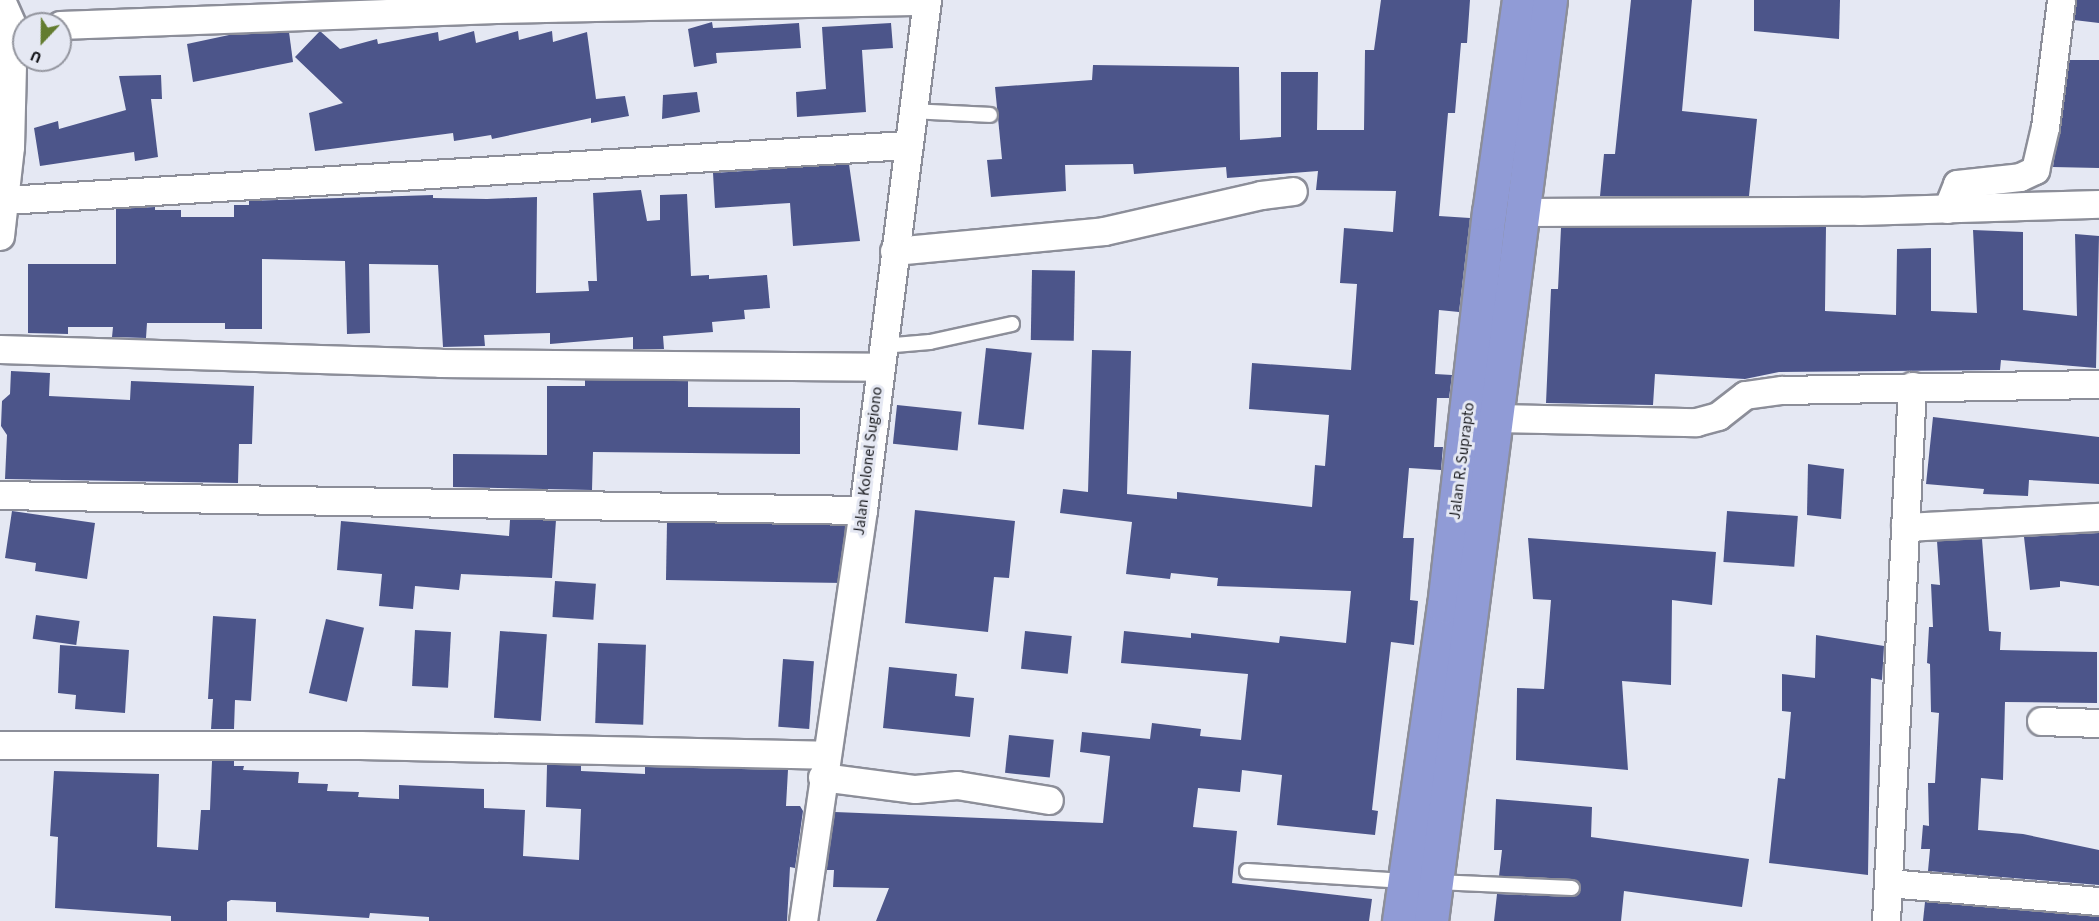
<!DOCTYPE html>
<style>
body{margin:0}
#map{position:relative;width:2099px;height:921px;overflow:hidden;background:#e5e8f3;font-family:"Source Sans 3",sans-serif}
div>[style]{position:absolute}
[style*='--x']{left:calc(var(--x)*1px);top:calc(var(--y)*1px);width:calc(var(--w)*1px);rotate:calc(var(--a)*1deg)}
.building>*{inset:0;background:#4c558a;transform-origin:0 0}
.roads{filter:drop-shadow(2px 0 #8c8e99) drop-shadow(-2px 0 #8c8e99) drop-shadow(0 2px #8c8e99) drop-shadow(0 -2px #8c8e99)}
.service>*{height:14px;margin:-7px;padding:0 7px;transform-origin:7px;border-radius:7px;background:#fff}
.minor>*{height:27px;margin:-13.5px;padding:0 13.5px;transform-origin:13.5px;border-radius:13.5px;background:#fff}
.trunk>*{height:33px;margin:-16.5px;padding:0 16.5px;transform-origin:16.5px;border-radius:16.5px;background:#909bd6}
span{translate:-50% -50%;white-space:nowrap;text-align:center;line-height:1.15;-webkit-text-stroke:6px #e5e8f3;paint-order:stroke}
.street-label{font-size:16px;color:#1b1c20}
.north{position:absolute;left:12px;top:12px;width:60px;height:60px;box-sizing:border-box;background:#e5e8f3;border:2px solid #94969f;border-radius:50%;rotate:202deg;font-size:16px;font-weight:700;line-height:24px;text-align:center;color:#1b1c20}
.north::after{content:'';display:block;margin:auto;width:21px;height:27px;background:#637c2f;clip-path:polygon(50% 0,100% 100%,50% 72%,0 100%)}
</style>
<div id="map">
<div class="building">
<div style="clip-path:polygon(1381px 0,1470px 0,1467px 43px,1461px 43px,1455px 113px,1448px 113px,1439px 216px,1470px 218px,1459px 312px,1439px 310px,1435px 374px,1452px 375px,1449px 398px,1437px 398px,1434px 447px,1443px 447px,1441px 470px,1409px 468px,1403px 538px,1414px 538px,1410px 600px,1418px 601px,1414px 645px,1391px 642px,1372px 810px,1378px 811px,1375px 835px,1277px 825px,1282px 775px,1242px 770px,1240px 792px,1198px 788px,1193px 827px,1237px 831px,1232px 883px,1372px 899px,1369px 921px,876px 921px,889px 888px,833px 887px,834px 870px,826px 870px,835px 812px,1103px 823px,1110px 756px,1080px 752px,1082px 732px,1150px 739px,1152px 723px,1201px 729px,1200px 736px,1241px 740px,1248px 674px,1121px 663px,1124px 631px,1191px 638px,1191px 633px,1279px 643px,1280px 636px,1346px 643px,1351px 591px,1217px 586px,1218px 578px,1171px 573px,1170px 579px,1126px 574px,1132px 522px,1060px 513px,1063px 489px,1088px 492px,1092px 350px,1131px 351px,1127px 494px,1177px 499px,1177px 492px,1312px 507px,1315px 465px,1325px 466px,1329px 415px,1249px 409px,1252px 363px,1351px 370px,1357px 284px,1340px 283px,1344px 228px,1393px 232px,1396px 191px,1316px 190px,1318px 171px,1227px 178px,1226px 167px,1134px 174px,1133px 164px,1065px 165px,1066px 191px,991px 197px,987px 160px,1002px 159px,995px 87px,1092px 80px,1093px 65px,1239px 67px,1240px 140px,1281px 137px,1281px 72px,1318px 72px,1317px 130px,1364px 130px,1365px 50px,1374px 50px)"></div>
<div style="clip-path:polygon(1631px 0,1692px 0,1682px 111px,1757px 119px,1749px 196px,1600px 196px,1604px 154px,1615px 154px)"></div>
<div style="clip-path:polygon(1754px 0,1840px 0,1839px 39px,1754px 31px)"></div>
<div style="clip-path:polygon(2076px 0,2099px 0,2099px 23px,2074px 20px)"></div>
<div style="clip-path:polygon(712px 22px,713px 28px,799px 23px,801px 48px,716px 53px,717px 63px,694px 67px,688px 29px)"></div>
<div style="clip-path:polygon(891px 23px,893px 48px,862px 50px,866px 112px,797px 117px,796px 92px,826px 89px,822px 27px)"></div>
<div style="clip-path:polygon(320px 31px,340px 49px,377px 39px,378px 44px,438px 32px,439px 41px,474px 31px,476px 43px,518px 31px,519px 40px,552px 31px,553px 42px,587px 32px,596px 99px,625px 96px,629px 116px,591px 123px,591px 118px,492px 139px,491px 135px,454px 141px,453px 133px,315px 151px,309px 113px,343px 103px,295px 57px)"></div>
<div style="clip-path:polygon(289px 32px,293px 62px,193px 82px,187px 44px,229px 35px)"></div>
<div style="clip-path:polygon(2069px 60px,2099px 60px,2099px 168px,2053px 167px)"></div>
<div style="clip-path:polygon(161px 75px,162px 99px,151px 99px,158px 157px,135px 161px,134px 152px,40px 166px,34px 128px,58px 121px,59px 129px,126px 110px,119px 76px)"></div>
<div style="clip-path:polygon(697px 92px,700px 112px,662px 119px,663px 95px)"></div>
<div style="clip-path:polygon(849px 164px,860px 241px,793px 246px,790px 203px,715px 208px,713px 173px)"></div>
<div style="clip-path:polygon(641px 190px,647px 221px,660px 220px,660px 195px,687px 194px,691px 276px,709px 275px,709px 279px,767px 275px,770px 308px,744px 310px,745px 319px,712px 322px,713px 332px,663px 336px,664px 349px,633px 349px,633px 337px,550px 344px,550px 333px,484px 335px,485px 346px,443px 347px,438px 265px,369px 264px,370px 333px,347px 334px,345px 261px,262px 259px,262px 329px,225px 329px,225px 323px,147px 323px,146px 338px,112px 337px,113px 327px,68px 327px,68px 334px,28px 333px,28px 264px,116px 264px,116px 209px,155px 207px,155px 210px,181px 210px,181px 217px,234px 217px,234px 205px,249px 205px,249px 201px,433px 195px,433px 198px,487px 199px,537px 197px,536px 293px,589px 291px,588px 281px,597px 281px,593px 193px)"></div>
<div style="clip-path:polygon(1826px 227px,1825px 311px,1896px 315px,1897px 249px,1931px 248px,1931px 311px,1977px 313px,1973px 230px,2023px 232px,2023px 310px,2077px 316px,2075px 234px,2099px 236px,2096px 368px,2001px 360px,2000px 370px,1779px 372px,1745px 379px,1655px 374px,1653px 405px,1546px 403px,1551px 289px,1558px 289px,1561px 228px)"></div>
<div style="left:1032px;top:270px;width:43px;height:70px;rotate:1deg"></div>
<div style="left:986px;top:348px;width:46px;height:77px;rotate:6deg"></div>
<div style="clip-path:polygon(11px 371px,50px 373px,49px 396px,130px 400px,131px 381px,254px 386px,252px 444px,239px 444px,238px 483px,5px 479px,7px 435px,1px 426px,2px 401px,10px 394px)"></div>
<div style="clip-path:polygon(585px 380px,688px 381px,688px 407px,800px 408px,800px 454px,593px 452px,592px 490px,453px 487px,453px 454px,547px 455px,547px 386px,585px 386px)"></div>
<div style="left:897px;top:405px;width:65px;height:39px;rotate:6deg"></div>
<div style="clip-path:polygon(1933px 417px,2099px 437px,2099px 484px,2029px 480px,2028px 496px,1983px 494px,1984px 489px,1926px 484px)"></div>
<div style="clip-path:polygon(1808px 464px,1844px 469px,1841px 519px,1807px 515px)"></div>
<div style="clip-path:polygon(915px 510px,1015px 521px,1009px 578px,994px 577px,988px 632px,905px 623px)"></div>
<div style="clip-path:polygon(12px 511px,95px 523px,87px 579px,35px 571px,36px 563px,5px 558px)"></div>
<div style="left:1727px;top:511px;width:71px;height:51px;rotate:4deg"></div>
<div style="clip-path:polygon(510px 520px,556px 520px,552px 578px,461px 574px,459px 590px,415px 586px,413px 609px,379px 606px,382px 574px,337px 570px,341px 521px,509px 536px)"></div>
<div style="left:667px;top:522px;width:178px;height:58px;rotate:1deg"></div>
<div style="clip-path:polygon(2099px 533px,2099px 586px,2060px 581px,2060px 587px,2030px 590px,2024px 537px)"></div>
<div style="clip-path:polygon(1528px 538px,1716px 552px,1712px 605px,1672px 600px,1671px 685px,1622px 681px,1628px 770px,1516px 760px,1517px 688px,1544px 689px,1551px 600px,1533px 599px)"></div>
<div style="clip-path:polygon(1982px 539px,1989px 631px,2001px 632px,2000px 650px,2097px 652px,2097px 703px,2005px 702px,2003px 780px,1981px 778px,1978px 830px,2023px 834px,2099px 850px,2099px 885px,1928px 871px,1930px 849px,1921px 849px,1923px 825px,1929px 826px,1928px 783px,1935px 783px,1939px 713px,1931px 712px,1930px 664px,1927px 663px,1929px 627px,1933px 627px,1931px 584px,1940px 585px,1937px 541px)"></div>
<div style="left:555px;top:581px;width:41px;height:36px;rotate:4deg"></div>
<div style="left:36px;top:615px;width:44px;height:24px;rotate:8deg"></div>
<div style="clip-path:polygon(213px 616px,256px 619px,251px 701px,235px 700px,234px 729px,211px 729px,213px 699px,208px 699px)"></div>
<div style="left:326px;top:619px;width:39px;height:76px;rotate:13deg"></div>
<div style="left:415px;top:630px;width:36px;height:56px;rotate:3deg"></div>
<div style="left:500px;top:631px;width:47px;height:87px;rotate:4deg"></div>
<div style="left:1025px;top:631px;width:47px;height:38px;rotate:6deg"></div>
<div style="clip-path:polygon(1816px 635px,1884px 646px,1882px 680px,1871px 678px,1868px 875px,1769px 863px,1778px 778px,1785px 779px,1791px 712px,1782px 711px,1782px 674px,1815px 678px)"></div>
<div style="left:598px;top:643px;width:48px;height:80px;rotate:2deg"></div>
<div style="clip-path:polygon(60px 645px,129px 650px,125px 713px,75px 709px,76px 695px,58px 693px)"></div>
<div style="left:783px;top:659px;width:31px;height:68px;rotate:4deg"></div>
<div style="clip-path:polygon(889px 667px,957px 674px,955px 696px,974px 698px,970px 737px,883px 728px)"></div>
<div style="left:1009px;top:735px;width:45px;height:38px;rotate:6deg"></div>
<div style="clip-path:polygon(212px 761px,234px 761px,234px 766px,244px 766px,243px 770px,299px 772px,298px 783px,328px 784px,327px 791px,359px 792px,358px 797px,399px 799px,399px 785px,484px 789px,484px 808px,525px 810px,523px 856px,579px 860px,581px 809px,546px 807px,547px 765px,581px 765px,581px 771px,645px 774px,645px 767px,788px 770px,786px 806px,800px 806px,803px 811px,795px 868px,790px 867px,787px 921px,429px 921px,429px 917px,370px 913px,369px 918px,276px 912px,276px 902px,231px 900px,227px 902px,227px 921px,171px 921px,171px 916px,55px 908px,58px 837px,50px 836px,54px 771px,159px 774px,157px 847px,198px 850px,201px 810px,210px 810px)"></div>
<div style="clip-path:polygon(1496px 799px,1592px 807px,1591px 837px,1749px 859px,1742px 907px,1624px 891px,1621px 921px,1494px 921px,1497px 894px,1572px 897px,1581px 888px,1572px 879px,1499px 876px,1502px 850px,1494px 850px)"></div>
<div style="clip-path:polygon(1925px 902px,2099px 917px,2099px 921px,1923px 921px)"></div>
</div>
<div class="roads">
<div class="service">
<div style="--x:912;--y:111;--w:78;--a:2.9"></div>
<div style="--x:883;--y:346;--w:47;--a:-4.9"></div>
<div style="--x:930;--y:342;--w:84;--a:-12.4"></div>
<div style="--x:1247;--y:871;--w:158;--a:3.6"></div>
<div style="--x:1436;--y:882;--w:136;--a:2.5"></div>
</div>
<div class="minor">
<div style="--x:60;--y:25;--w:436;--a:-2.1"></div>
<div style="--x:496;--y:9;--w:431;--a:-1.1"></div>
<div style="--x:5;--y:200;--w:905;--a:-3.49"></div>
<div style="--x:1947;--y:209;--w:27;--a:-68"></div>
<div style="--x:1957;--y:184;--w:63;--a:-6.3"></div>
<div style="--x:2020;--y:177;--w:17;--a:-25"></div>
<div style="--x:2035;--y:170;--w:44;--a:-76.9"></div>
<div style="--x:2045;--y:127;--w:128;--a:-82.8"></div>
<div style="--x:1521;--y:212;--w:338;--a:-0.2"></div>
<div style="--x:1859;--y:211;--w:240;--a:-1.7"></div>
<div style="--x:0;--y:236;--w:90;--a:-83.6"></div>
<div style="--x:10;--y:147;--w:120;--a:-88.6"></div>
<div style="--x:13;--y:27;--w:30;--a:-114"></div>
<div style="--x:894;--y:251;--w:211;--a:-5.4"></div>
<div style="--x:1104;--y:231;--w:161;--a:-12.9"></div>
<div style="--x:1261;--y:195;--w:32;--a:-7"></div>
<div style="--x:0;--y:349;--w:440;--a:1.8"></div>
<div style="--x:440;--y:363;--w:440;--a:0.5"></div>
<div style="--x:1497;--y:418;--w:199;--a:1.2"></div>
<div style="--x:1696;--y:422;--w:23;--a:-15"></div>
<div style="--x:1718;--y:416;--w:34;--a:-38"></div>
<div style="--x:1745;--y:395;--w:37;--a:-8"></div>
<div style="--x:1782;--y:390;--w:317;--a:-1.1"></div>
<div style="--x:0;--y:495;--w:863;--a:1"></div>
<div style="--x:1905;--y:527;--w:194;--a:-3"></div>
<div style="--x:2041;--y:721;--w:58;--a:2"></div>
<div style="--x:0;--y:745;--w:360;--a:0"></div>
<div style="--x:360;--y:745;--w:466;--a:1.2"></div>
<div style="--x:822;--y:777;--w:94;--a:7.4"></div>
<div style="--x:915;--y:789;--w:42;--a:-5.4"></div>
<div style="--x:957;--y:785;--w:93;--a:9.3"></div>
<div style="--x:1888;--y:883;--w:212;--a:4.9"></div>
<div style="--x:803;--y:921;--w:415;--a:-81.7"></div>
<div style="--x:863;--y:510;--w:514;--a:-82.85"></div>
<div style="--x:1886;--y:921;--w:536;--a:-87.22"></div>
</div>
<div class="trunk">
<div style="--x:1399;--y:921;--w:318;--a:-81.9"></div>
<div style="--x:1444;--y:606;--w:396;--a:-83.5"></div>
<div style="--x:1489;--y:213;--w:215;--a:-82"></div>
<div style="--x:1431;--y:921;--w:929;--a:-82.64"></div>
</div>
</div>
<div class="street-label">
<span style="left:868px;top:461px;rotate:-83deg">Jalan Kolonel Sugiono</span>
<span style="left:1462px;top:461px;rotate:-83deg">Jalan R. Suprapto</span>
</div>
<div class="north">U</div>
</div>
